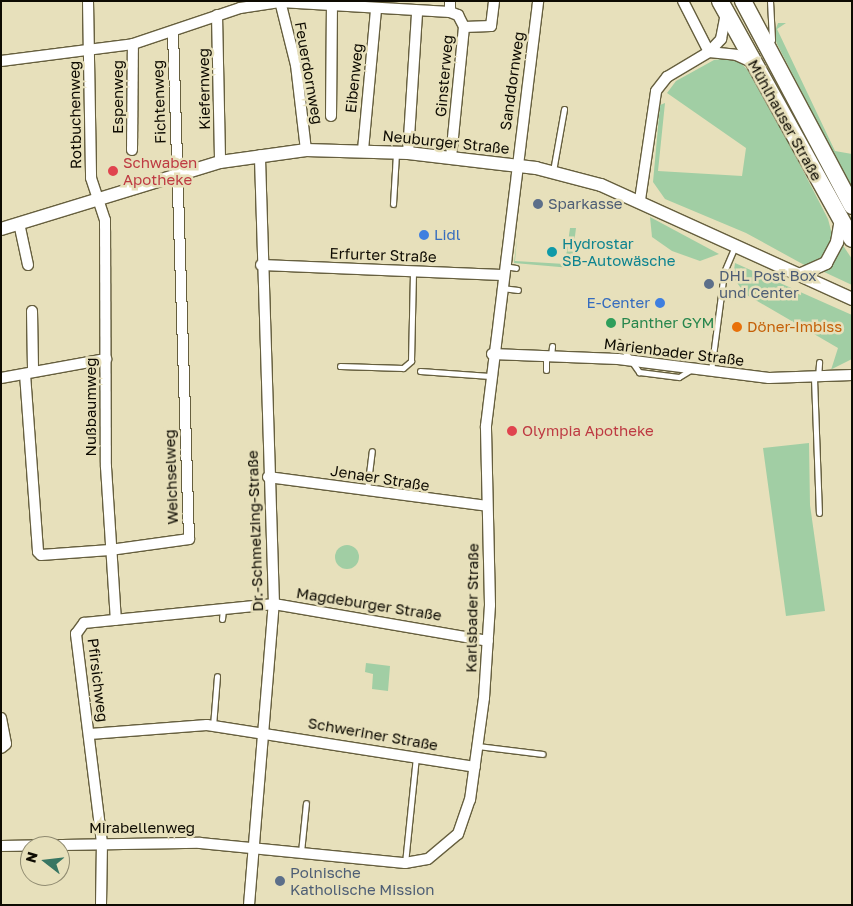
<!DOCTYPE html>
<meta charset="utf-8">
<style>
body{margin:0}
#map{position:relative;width:853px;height:906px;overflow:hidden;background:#e7e0bb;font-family:"Golos Text",sans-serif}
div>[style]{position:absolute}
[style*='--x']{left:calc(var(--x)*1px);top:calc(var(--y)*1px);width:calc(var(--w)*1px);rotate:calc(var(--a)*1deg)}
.green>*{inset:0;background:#a1cea4}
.round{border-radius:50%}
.roads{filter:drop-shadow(1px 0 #665f3e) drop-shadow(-1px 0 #665f3e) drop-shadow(0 1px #665f3e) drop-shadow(0 -1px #665f3e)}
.service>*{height:5px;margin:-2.5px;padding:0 2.5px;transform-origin:2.5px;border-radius:2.5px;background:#fff}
.minor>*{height:10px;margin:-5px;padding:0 5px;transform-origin:5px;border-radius:5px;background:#fff}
.tertiary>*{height:12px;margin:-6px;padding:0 6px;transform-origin:6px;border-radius:6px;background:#fff}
.primary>*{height:16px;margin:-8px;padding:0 8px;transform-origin:8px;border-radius:8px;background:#fff}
.dots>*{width:14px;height:14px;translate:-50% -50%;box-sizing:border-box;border:2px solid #e7e0bb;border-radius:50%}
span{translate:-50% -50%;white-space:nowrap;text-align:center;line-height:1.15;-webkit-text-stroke:5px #e7e0bb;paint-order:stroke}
.street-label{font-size:15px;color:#0e0b02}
.health-label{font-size:15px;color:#be3a42}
.left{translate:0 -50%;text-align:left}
.service-label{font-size:15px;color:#4e5e75}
.shop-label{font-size:15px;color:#366cbe}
.right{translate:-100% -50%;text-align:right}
.culture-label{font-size:15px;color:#0d838f}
.leisure-label{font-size:15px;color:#27864d}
.food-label{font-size:15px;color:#c56008}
.frame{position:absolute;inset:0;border:2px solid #0e0b02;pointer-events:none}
.north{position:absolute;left:20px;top:836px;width:50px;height:50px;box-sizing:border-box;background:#e7e0bb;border:1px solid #908b71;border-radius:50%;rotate:286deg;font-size:14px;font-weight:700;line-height:20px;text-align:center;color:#0e0b02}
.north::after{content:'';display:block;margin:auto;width:18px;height:22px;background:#387663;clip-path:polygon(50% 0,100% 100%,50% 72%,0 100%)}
</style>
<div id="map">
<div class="green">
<div style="clip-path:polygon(778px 23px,786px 23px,777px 29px,835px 151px,852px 154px,852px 190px,777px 44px,774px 34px)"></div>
<div style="clip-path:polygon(729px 58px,741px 63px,756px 79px,828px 219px,833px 238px,828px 254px,808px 267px,746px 233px,665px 199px,653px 182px,660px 105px,665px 103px,658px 171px,742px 176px,746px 148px,667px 93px,676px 81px,714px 60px)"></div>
<div style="clip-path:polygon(650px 217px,719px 254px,700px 261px,672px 251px,652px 237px)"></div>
<div style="clip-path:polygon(570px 228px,576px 228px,571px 268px,514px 263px,517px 238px,515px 261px,565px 264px)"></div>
<div style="clip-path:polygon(842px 244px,852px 259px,852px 285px,822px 271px)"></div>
<div style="clip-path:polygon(735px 263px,852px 315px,852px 359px,824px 373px,831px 370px,838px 348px,745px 294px,733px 277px)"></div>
<div style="clip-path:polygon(809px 443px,810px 505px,825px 611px,786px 616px,763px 448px)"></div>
<div class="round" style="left:335px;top:545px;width:24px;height:24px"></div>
<div style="clip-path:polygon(366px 663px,390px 666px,388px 691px,372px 689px,373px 674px,365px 672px)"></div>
</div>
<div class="roads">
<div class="service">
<div style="--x:770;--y:1;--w:39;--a:87"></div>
<div style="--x:553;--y:171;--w:63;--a:-79.9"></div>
<div style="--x:393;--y:204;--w:51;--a:-86.6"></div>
<div style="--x:504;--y:266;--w:12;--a:9"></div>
<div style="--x:502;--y:288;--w:16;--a:7"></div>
<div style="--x:618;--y:342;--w:37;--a:55"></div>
<div style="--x:639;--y:372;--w:40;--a:7.1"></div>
<div style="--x:679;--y:377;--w:15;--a:-32"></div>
<div style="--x:546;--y:356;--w:14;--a:90"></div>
<div style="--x:551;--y:356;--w:10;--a:-84"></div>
<div style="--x:340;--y:366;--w:63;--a:1.8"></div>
<div style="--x:403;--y:368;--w:11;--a:-41"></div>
<div style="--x:411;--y:361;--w:90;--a:-88.7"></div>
<div style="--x:420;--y:371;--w:70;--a:4.1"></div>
<div style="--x:711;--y:371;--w:100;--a:-82.5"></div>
<div style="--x:724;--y:272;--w:28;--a:-67"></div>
<div style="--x:814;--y:378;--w:135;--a:87.9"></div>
<div style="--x:818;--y:378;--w:16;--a:-86"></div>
<div style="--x:367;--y:490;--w:39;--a:-83"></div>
<div style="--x:222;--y:619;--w:10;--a:-84"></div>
<div style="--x:213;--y:726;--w:50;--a:-85.4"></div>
<div style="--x:478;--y:746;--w:65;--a:7"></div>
<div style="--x:301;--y:852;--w:49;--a:-84.2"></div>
<div style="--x:405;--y:863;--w:107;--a:-84.1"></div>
</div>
<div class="minor">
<div style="--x:88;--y:1;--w:177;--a:89"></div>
<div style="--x:91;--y:178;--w:44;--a:71.6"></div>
<div style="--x:105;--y:220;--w:247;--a:89.8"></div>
<div style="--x:106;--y:467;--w:153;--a:86.3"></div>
<div style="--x:280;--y:1;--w:66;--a:76"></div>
<div style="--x:296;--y:65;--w:86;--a:83.3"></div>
<div style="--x:683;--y:1;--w:57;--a:63"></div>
<div style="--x:709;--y:52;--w:27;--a:6"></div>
<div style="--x:736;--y:55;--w:17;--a:24"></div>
<div style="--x:450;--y:12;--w:11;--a:-90"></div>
<div style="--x:217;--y:15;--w:147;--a:88.8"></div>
<div style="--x:464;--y:27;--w:27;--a:-2"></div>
<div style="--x:491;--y:26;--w:25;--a:-83"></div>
<div style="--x:1;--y:61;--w:133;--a:-7.3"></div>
<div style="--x:133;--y:44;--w:113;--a:-18.6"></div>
<div style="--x:240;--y:8;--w:40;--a:-8.5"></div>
<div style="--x:280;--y:2;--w:170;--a:3.4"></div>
<div style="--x:450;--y:12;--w:9;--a:21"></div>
<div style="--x:458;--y:15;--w:13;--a:63"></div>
<div style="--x:464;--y:27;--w:132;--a:95.7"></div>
<div style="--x:331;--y:116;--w:111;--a:-89.5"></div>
<div style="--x:132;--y:150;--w:106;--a:-89.5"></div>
<div style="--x:363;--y:150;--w:141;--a:-84.7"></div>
<div style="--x:408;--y:153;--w:140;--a:-86.3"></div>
<div style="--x:640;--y:200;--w:110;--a:-81.6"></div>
<div style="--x:656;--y:91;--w:18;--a:-52"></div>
<div style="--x:667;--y:77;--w:49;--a:-30.8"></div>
<div style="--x:709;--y:52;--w:18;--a:-47"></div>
<div style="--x:721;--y:39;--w:25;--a:-79"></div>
<div style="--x:19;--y:223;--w:43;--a:77.9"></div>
<div style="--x:261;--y:265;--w:242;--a:2.4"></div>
<div style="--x:32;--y:311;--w:60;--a:89"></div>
<div style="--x:492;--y:354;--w:126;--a:2.3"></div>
<div style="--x:618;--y:359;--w:152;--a:7.2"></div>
<div style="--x:769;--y:378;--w:83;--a:-2.1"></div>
<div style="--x:25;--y:374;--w:178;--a:85.8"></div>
<div style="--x:38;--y:552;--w:4;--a:45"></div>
<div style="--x:41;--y:555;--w:69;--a:-4.1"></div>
<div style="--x:110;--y:550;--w:80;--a:-7.9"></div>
<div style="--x:189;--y:539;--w:507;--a:-91.81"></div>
<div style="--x:1;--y:378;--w:107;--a:-10.3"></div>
<div style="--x:268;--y:477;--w:221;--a:7.5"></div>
<div style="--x:1;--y:718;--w:26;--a:79"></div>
<div style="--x:6;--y:744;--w:6;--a:141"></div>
<div style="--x:90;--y:734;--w:117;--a:-4.4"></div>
<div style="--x:207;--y:725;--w:271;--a:8.9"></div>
<div style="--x:1;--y:846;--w:199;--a:-0.9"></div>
<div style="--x:200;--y:843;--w:206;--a:5.6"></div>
<div style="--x:405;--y:863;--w:23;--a:-10"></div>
<div style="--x:428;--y:859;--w:39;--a:-40"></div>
<div style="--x:458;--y:834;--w:36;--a:-71"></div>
<div style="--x:470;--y:800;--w:103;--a:-82.2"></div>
<div style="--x:484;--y:698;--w:93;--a:-86.3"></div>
<div style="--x:490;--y:605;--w:179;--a:-91.3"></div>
<div style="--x:486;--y:426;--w:428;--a:-83"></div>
<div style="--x:101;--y:905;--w:62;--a:-89.1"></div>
<div style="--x:102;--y:843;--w:211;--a:-97.1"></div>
<div style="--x:76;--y:634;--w:14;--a:-54"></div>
<div style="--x:84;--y:623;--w:191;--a:-5.7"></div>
<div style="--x:274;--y:604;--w:217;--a:9.8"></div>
<div style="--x:249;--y:905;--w:302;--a:-85.3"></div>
<div style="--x:274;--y:604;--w:449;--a:-91.8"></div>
</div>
<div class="tertiary">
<div style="--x:1;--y:229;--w:229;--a:-17"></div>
<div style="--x:220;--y:162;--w:87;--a:-7.9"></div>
<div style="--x:306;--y:150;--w:102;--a:1.7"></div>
<div style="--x:408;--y:153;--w:129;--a:6.7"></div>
<div style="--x:536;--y:168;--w:67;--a:14.7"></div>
<div style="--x:601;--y:185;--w:276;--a:24.4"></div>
<div style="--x:797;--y:276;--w:32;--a:-24"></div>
<div style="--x:826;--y:263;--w:24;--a:-62"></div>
<div style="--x:837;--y:242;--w:22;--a:-80"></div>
</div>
<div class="primary">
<div style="--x:720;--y:1;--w:272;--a:61"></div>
<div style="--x:743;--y:1;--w:232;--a:62"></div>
</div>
</div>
<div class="dots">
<div style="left:113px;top:171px;background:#e0444e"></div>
<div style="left:538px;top:204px;background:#5c6f8a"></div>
<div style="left:424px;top:235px;background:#3f7fe0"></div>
<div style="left:552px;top:252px;background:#0f9aa8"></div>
<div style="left:709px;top:284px;background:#5c6f8a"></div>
<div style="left:660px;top:303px;background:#3f7fe0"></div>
<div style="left:611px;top:323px;background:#2e9e5b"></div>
<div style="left:737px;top:327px;background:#e8710a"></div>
<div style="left:512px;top:431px;background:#e0444e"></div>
<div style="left:280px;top:881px;background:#5c6f8a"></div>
</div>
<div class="street-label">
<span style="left:309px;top:73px;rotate:80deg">Feuerdornweg</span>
<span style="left:444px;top:76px;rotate:-85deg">Ginsterweg</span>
<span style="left:354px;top:78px;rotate:-84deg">Eibenweg</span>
<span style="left:512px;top:81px;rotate:-82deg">Sanddornweg</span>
<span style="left:204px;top:89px;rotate:-91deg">Kiefernweg</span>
<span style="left:118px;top:97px;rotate:-90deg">Espenweg</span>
<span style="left:159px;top:102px;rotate:-92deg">Fichtenweg</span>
<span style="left:75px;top:115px;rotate:-91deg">Rotbuchenweg</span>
<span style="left:785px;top:120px;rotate:61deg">Mühlhauser Straße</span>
<span style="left:446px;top:142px;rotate:6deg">Neuburger Straße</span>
<span style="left:383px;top:255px;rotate:2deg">Erfurter Straße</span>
<span style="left:674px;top:352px;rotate:7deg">Marienbader Straße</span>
<span style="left:91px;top:407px;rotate:-90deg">Nußbaumweg</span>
<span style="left:171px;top:477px;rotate:-92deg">Weichselweg</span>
<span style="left:380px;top:478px;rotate:9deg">Jenaer Straße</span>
<span style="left:255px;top:531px;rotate:-92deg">Dr.-Schmelzing-Straße</span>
<span style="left:369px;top:604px;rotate:9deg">Magdeburger Straße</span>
<span style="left:472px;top:608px;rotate:-89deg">Karlsbader Straße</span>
<span style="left:98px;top:680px;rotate:83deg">Pfirsichweg</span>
<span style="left:373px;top:734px;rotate:10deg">Schweriner Straße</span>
<span style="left:142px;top:828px">Mirabellenweg</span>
</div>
<div class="health-label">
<span class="left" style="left:123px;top:171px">Schwaben<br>Apotheke</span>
<span class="left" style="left:522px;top:431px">Olympia Apotheke</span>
</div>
<div class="service-label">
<span class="left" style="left:548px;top:204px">Sparkasse</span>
<span class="left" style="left:719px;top:284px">DHL Post Box<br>und Center</span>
<span class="left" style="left:290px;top:881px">Polnische<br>Katholische Mission</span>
</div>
<div class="shop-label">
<span class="left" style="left:434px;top:235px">Lidl</span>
<span class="right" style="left:650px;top:303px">E-Center</span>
</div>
<div class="culture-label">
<span class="left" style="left:562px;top:252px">Hydrostar<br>SB-Autowäsche</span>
</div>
<div class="leisure-label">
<span class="left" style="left:621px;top:323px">Panther GYM</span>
</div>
<div class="food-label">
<span class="left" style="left:747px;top:327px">Döner-Imbiss</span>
</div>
<div class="frame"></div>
<div class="north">N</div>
</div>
